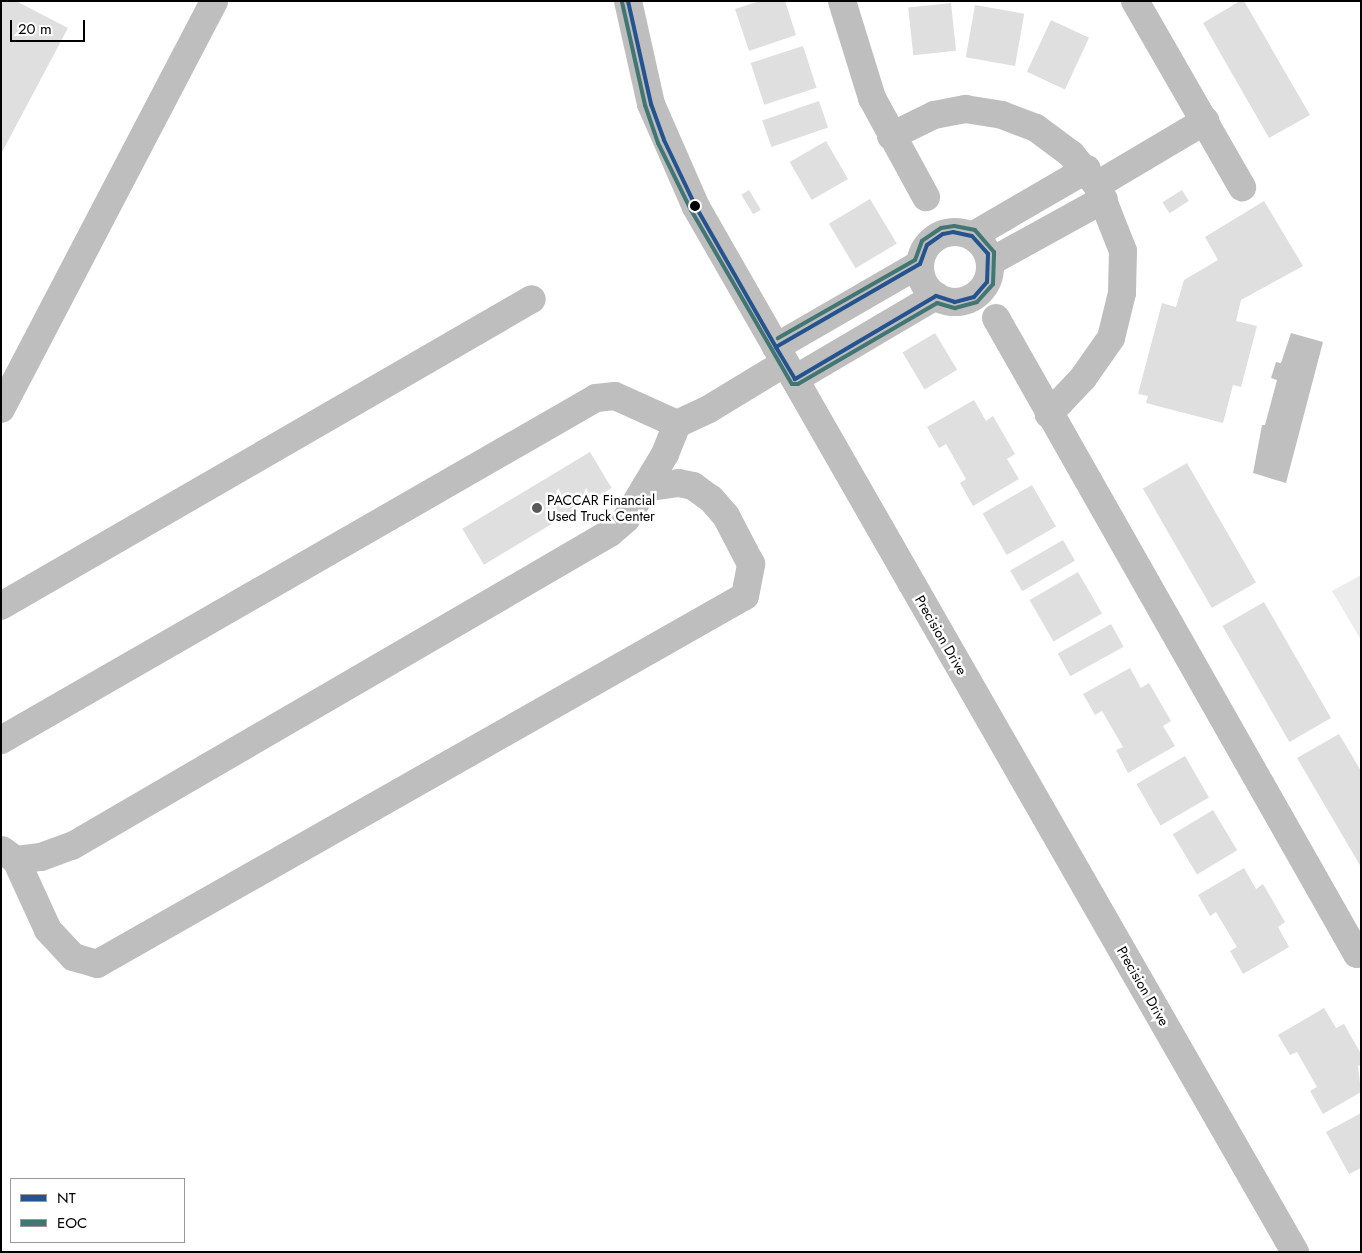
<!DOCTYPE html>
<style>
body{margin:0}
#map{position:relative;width:1362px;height:1253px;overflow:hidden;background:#fff;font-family:Jost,sans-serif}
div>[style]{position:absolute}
.green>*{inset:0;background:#ececec}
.water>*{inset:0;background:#bfbfbf}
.building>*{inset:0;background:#dfdfdf;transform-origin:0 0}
.minor>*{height:28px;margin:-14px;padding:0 14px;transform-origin:14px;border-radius:14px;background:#bebebe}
.minor>.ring{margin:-14px;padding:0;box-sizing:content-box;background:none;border:28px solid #bebebe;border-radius:50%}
.bus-1>*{height:4px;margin:-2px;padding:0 2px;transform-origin:2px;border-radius:2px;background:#24538f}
.bus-2>*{height:4px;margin:-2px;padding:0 2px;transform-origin:2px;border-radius:2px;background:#427672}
.dots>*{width:14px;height:14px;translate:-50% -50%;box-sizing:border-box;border:2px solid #fff;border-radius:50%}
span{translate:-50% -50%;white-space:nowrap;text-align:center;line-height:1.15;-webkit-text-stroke:5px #fff;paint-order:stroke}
.poi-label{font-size:14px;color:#000}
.left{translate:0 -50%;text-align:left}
.street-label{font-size:14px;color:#000}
.frame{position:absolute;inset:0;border:2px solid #000;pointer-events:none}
.legend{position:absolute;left:10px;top:1178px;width:175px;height:65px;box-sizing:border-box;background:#fff;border:1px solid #999;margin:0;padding:6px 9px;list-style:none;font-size:15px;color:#000}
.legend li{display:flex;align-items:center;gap:10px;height:25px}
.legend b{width:25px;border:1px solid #999}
.scale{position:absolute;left:10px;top:20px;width:75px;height:22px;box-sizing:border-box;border:2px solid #000;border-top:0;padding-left:6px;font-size:15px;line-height:18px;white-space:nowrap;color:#000;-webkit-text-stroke:4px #fff;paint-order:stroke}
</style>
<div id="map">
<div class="green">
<i style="clip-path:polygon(1361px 575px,1361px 640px,1332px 591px)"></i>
</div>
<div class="water">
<i style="clip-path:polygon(1291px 333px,1323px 342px,1286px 483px,1253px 473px,1262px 425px,1265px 425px,1277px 380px,1271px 378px,1276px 362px,1281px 363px)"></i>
</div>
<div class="building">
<i style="clip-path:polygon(1px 1px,16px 1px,68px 28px,1px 154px)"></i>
<i style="clip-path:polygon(760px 1px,785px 1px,796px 35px,749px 51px,735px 9px)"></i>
<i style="clip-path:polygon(1240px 1px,1244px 1px,1310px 115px,1269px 138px,1203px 23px)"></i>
<i style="left:951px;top:3px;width:48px;height:43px;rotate:84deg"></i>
<i style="left:975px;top:5px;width:50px;height:53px;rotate:10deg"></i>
<i style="left:1051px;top:20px;width:42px;height:57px;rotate:25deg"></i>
<i style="left:803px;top:46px;width:44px;height:55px;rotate:72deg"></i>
<i style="left:819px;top:101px;width:28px;height:60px;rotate:71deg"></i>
<i style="left:826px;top:141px;width:44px;height:42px;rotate:60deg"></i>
<i style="left:749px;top:190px;width:23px;height:9px;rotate:59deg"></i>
<i style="left:1182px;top:190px;width:13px;height:23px;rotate:58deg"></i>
<i style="left:870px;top:199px;width:52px;height:48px;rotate:59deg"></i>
<i style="clip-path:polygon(1264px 201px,1303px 266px,1241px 300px,1236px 321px,1257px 326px,1241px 387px,1233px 385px,1223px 423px,1146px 403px,1148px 396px,1138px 394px,1162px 303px,1176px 307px,1184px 280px,1218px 260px,1205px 237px)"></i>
<i style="left:935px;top:333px;width:43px;height:38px;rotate:59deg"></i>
<i style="clip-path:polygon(974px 400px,986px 421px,993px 416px,1015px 454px,1007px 459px,1019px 479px,973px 506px,960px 483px,966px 479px,946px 444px,939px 448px,927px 427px)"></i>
<i style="left:590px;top:452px;width:42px;height:149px;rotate:59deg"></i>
<i style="left:1187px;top:463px;width:138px;height:51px;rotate:60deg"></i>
<i style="left:1032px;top:485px;width:48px;height:57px;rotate:60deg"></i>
<i style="left:1063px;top:540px;width:24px;height:61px;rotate:60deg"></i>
<i style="left:1078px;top:572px;width:48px;height:56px;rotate:60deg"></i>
<i style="left:1264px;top:602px;width:134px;height:48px;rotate:60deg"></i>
<i style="left:1111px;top:624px;width:26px;height:61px;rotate:61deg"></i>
<i style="clip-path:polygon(1130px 668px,1141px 688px,1149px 683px,1171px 721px,1163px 726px,1175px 746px,1128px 773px,1116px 750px,1123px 747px,1102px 711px,1095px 715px,1083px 694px)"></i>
<i style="clip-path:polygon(1339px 734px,1361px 771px,1361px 867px,1297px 758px)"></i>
<i style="left:1185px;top:756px;width:48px;height:56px;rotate:60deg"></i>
<i style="left:1213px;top:810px;width:47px;height:47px;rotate:59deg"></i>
<i style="clip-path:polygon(1244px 868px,1256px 889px,1263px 884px,1285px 922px,1278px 927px,1289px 947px,1243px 974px,1230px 951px,1237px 947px,1216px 912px,1210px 916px,1198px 895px)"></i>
<i style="clip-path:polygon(1324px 1008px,1336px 1028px,1344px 1024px,1361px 1054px,1361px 1065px,1358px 1066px,1361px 1092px,1323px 1114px,1310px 1091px,1317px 1087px,1297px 1052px,1290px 1055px,1278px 1035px)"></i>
<i style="clip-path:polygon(1361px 1113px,1361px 1168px,1349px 1174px,1326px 1132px)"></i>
</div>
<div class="minor">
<i style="left:628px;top:1px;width:106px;rotate:77.4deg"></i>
<i style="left:651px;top:104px;width:112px;rotate:66.4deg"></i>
<i style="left:696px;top:207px;width:1205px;rotate:60.18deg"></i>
<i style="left:842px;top:1px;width:102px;rotate:72.8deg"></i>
<i style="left:872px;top:98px;width:113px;rotate:61.4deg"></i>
<i style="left:1135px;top:1px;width:215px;rotate:60.1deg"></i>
<i style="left:891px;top:136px;width:48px;rotate:-26deg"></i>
<i style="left:934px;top:115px;width:32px;rotate:-11deg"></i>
<i style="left:965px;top:109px;width:37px;rotate:9deg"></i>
<i style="left:1002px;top:115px;width:36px;rotate:21deg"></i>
<i style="left:1036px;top:128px;width:44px;rotate:36.6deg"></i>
<i style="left:1071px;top:154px;width:40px;rotate:50deg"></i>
<i style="left:1097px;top:185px;width:71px;rotate:68.5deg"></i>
<i style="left:1123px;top:251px;width:42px;rotate:91.4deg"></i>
<i style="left:1122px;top:293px;width:46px;rotate:103.7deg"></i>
<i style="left:1111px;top:338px;width:49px;rotate:125deg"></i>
<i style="left:1083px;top:378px;width:50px;rotate:133.4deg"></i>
<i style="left:1097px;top:185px;width:126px;rotate:-30.7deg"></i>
<i class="ring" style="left:920px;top:232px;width:42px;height:42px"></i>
<i style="left:972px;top:236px;width:133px;rotate:-30.2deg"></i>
<i style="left:990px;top:262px;width:130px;rotate:-28.9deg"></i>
<i style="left:996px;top:318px;width:731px;rotate:60.42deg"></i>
<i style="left:1357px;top:954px;width:4px;rotate:-27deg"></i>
<i style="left:776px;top:347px;width:166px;rotate:-30deg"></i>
<i style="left:795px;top:379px;width:164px;rotate:-30.5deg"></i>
<i style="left:1px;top:409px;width:460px;rotate:-62.4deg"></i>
<i style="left:1px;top:606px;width:613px;rotate:-30.03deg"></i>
<i style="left:1px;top:740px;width:686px;rotate:-29.89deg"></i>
<i style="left:596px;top:398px;width:19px;rotate:-6deg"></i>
<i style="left:615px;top:396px;width:68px;rotate:24.3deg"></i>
<i style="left:2px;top:850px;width:17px;rotate:36deg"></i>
<i style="left:16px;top:860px;width:25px;rotate:-7deg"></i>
<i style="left:41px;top:857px;width:33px;rotate:-20deg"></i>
<i style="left:72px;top:846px;width:622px;rotate:-30.19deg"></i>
<i style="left:610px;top:533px;width:21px;rotate:-41deg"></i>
<i style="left:626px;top:519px;width:76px;rotate:-59deg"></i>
<i style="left:665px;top:454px;width:32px;rotate:-68deg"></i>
<i style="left:677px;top:424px;width:35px;rotate:-25deg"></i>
<i style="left:709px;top:409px;width:89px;rotate:-31.2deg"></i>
<i style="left:16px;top:860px;width:77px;rotate:65.4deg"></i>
<i style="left:48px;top:930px;width:37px;rotate:47deg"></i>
<i style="left:73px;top:957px;width:25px;rotate:16deg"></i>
<i style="left:97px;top:964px;width:745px;rotate:-29.59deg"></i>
<i style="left:745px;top:596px;width:33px;rotate:-79deg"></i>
<i style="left:751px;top:564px;width:54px;rotate:-117.5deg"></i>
<i style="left:726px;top:516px;width:23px;rotate:-131deg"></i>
<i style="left:711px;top:499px;width:22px;rotate:-144deg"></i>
<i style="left:693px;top:486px;width:14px;rotate:-168deg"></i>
<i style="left:679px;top:483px;width:34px;rotate:172deg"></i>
</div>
<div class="bus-1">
<i style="left:628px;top:1px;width:106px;rotate:77.4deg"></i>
<i style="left:651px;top:104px;width:38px;rotate:70deg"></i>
<i style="left:664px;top:140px;width:74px;rotate:64.5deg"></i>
<i style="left:696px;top:207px;width:161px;rotate:60.3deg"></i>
<i style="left:953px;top:232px;width:19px;rotate:12deg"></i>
<i style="left:972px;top:236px;width:24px;rotate:48deg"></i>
<i style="left:988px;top:254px;width:28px;rotate:92deg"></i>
<i style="left:987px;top:282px;width:20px;rotate:131deg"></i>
<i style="left:974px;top:297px;width:20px;rotate:165deg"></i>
<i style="left:955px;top:302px;width:20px;rotate:-162deg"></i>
<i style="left:936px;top:296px;width:164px;rotate:149.5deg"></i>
<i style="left:795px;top:379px;width:37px;rotate:-121deg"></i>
<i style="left:776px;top:347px;width:166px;rotate:-30deg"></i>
<i style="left:920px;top:264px;width:20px;rotate:-70deg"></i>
<i style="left:927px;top:245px;width:19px;rotate:-35deg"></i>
<i style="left:943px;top:234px;width:10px;rotate:-11deg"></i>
</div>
<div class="bus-2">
<i style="left:622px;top:2px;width:106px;rotate:77.4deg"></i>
<i style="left:645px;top:105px;width:40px;rotate:71.1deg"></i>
<i style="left:658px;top:143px;width:75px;rotate:63.8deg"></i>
<i style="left:691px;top:210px;width:201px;rotate:59.9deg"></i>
<i style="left:792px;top:384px;width:6px"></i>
<i style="left:798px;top:384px;width:161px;rotate:-30.2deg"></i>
<i style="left:937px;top:303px;width:19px;rotate:16deg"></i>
<i style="left:955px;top:308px;width:23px;rotate:-15deg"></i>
<i style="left:977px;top:302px;width:24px;rotate:-48deg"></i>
<i style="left:993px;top:284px;width:32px;rotate:-88deg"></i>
<i style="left:994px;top:252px;width:29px;rotate:-131deg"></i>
<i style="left:975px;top:230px;width:21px;rotate:-169deg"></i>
<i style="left:954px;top:226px;width:13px;rotate:171deg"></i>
<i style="left:941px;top:228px;width:23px;rotate:146deg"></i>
<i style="left:922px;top:241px;width:20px;rotate:110deg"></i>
<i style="left:915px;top:260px;width:158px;rotate:150.3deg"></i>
</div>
<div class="dots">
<i style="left:695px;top:206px;background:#000"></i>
<i style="left:537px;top:508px;background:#595959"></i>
</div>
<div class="poi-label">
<span class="left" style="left:547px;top:508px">PACCAR Financial<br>Used Truck Center</span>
</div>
<div class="street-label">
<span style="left:941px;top:635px;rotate:60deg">Precision Drive</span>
<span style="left:1143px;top:986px;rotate:60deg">Precision Drive</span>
</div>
<div class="frame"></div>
<ul class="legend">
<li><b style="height:6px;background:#24538f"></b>NT</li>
<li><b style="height:6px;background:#427672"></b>EOC</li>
</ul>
<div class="scale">20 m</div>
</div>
